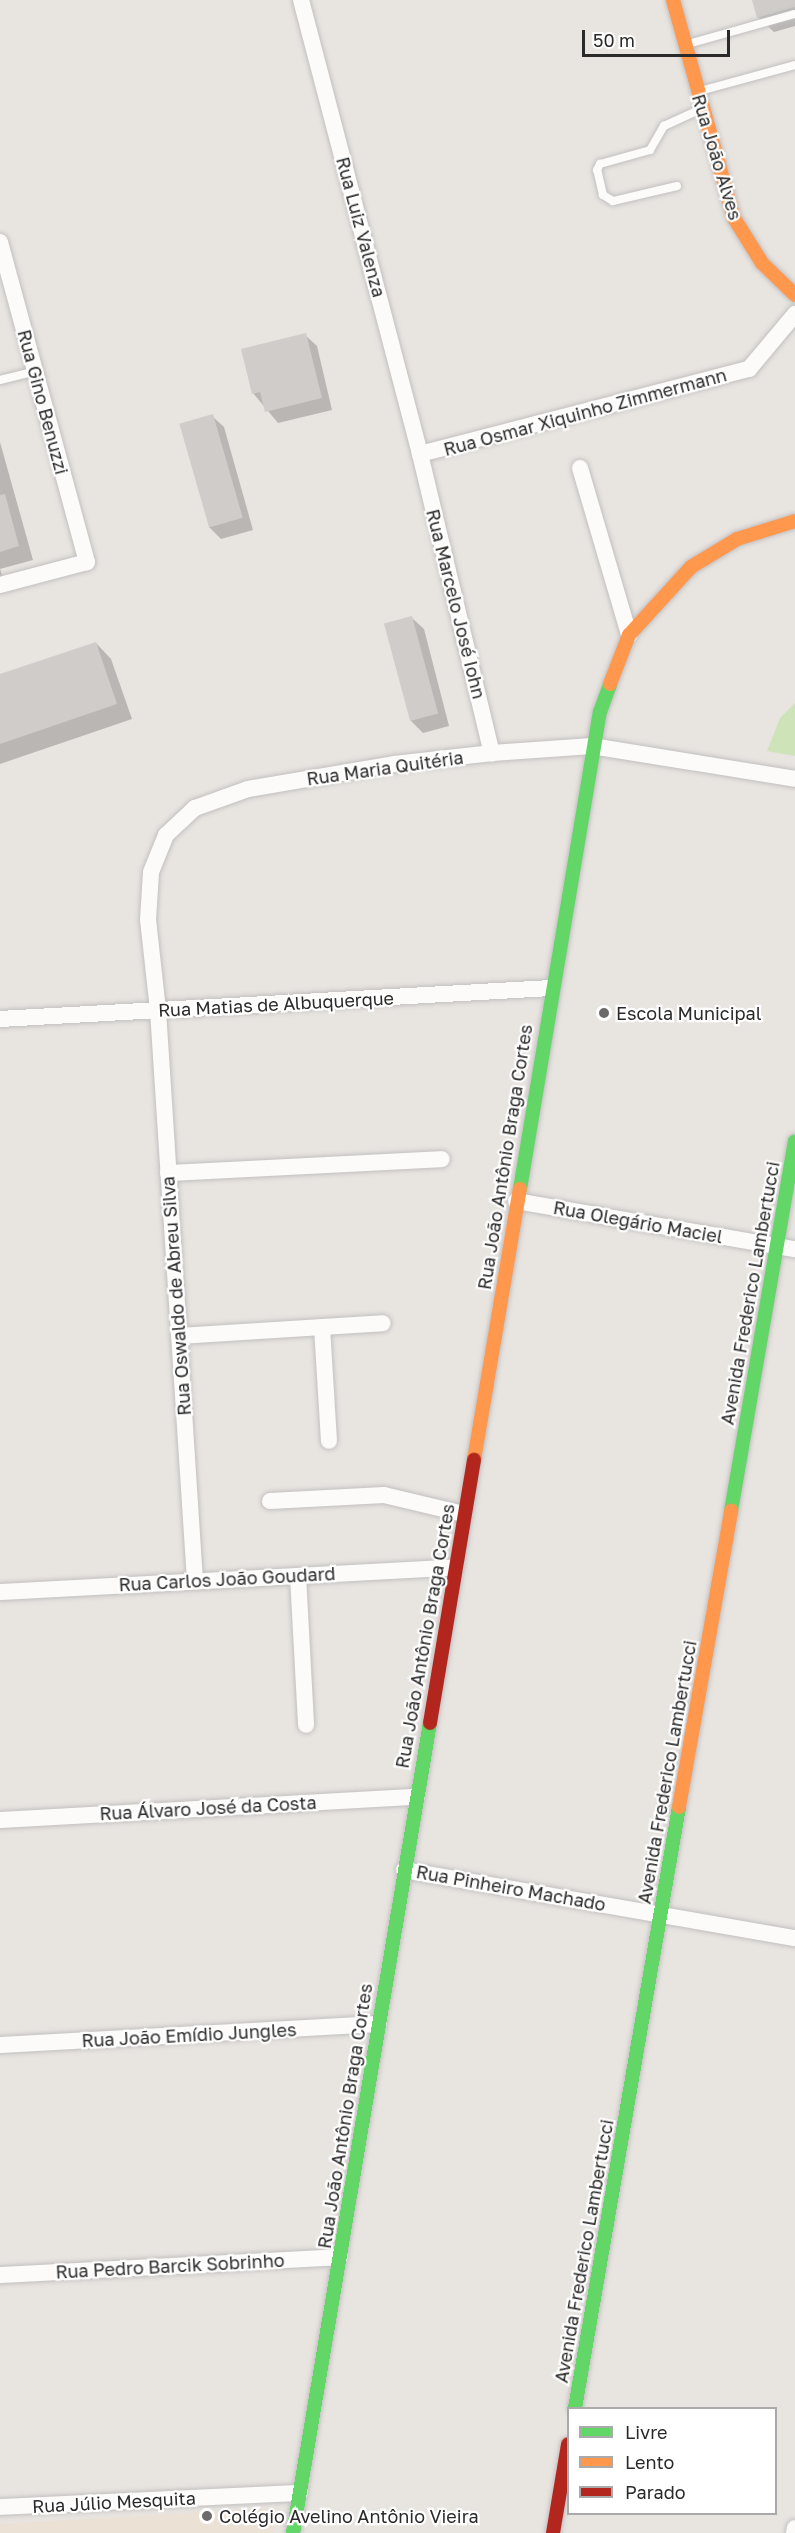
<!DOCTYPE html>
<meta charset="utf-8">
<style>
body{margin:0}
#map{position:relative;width:795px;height:2533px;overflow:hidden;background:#e8e4e0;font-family:"Golos Text",sans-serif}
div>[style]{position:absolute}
.education>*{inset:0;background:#ebe1d4}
.green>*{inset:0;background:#cee3b8}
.shadow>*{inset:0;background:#0003}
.building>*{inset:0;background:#cfccc9;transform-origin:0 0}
.roads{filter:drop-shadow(0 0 2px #c2c0c1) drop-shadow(0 0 2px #c2c0c1)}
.lane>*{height:8px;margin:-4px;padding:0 4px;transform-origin:4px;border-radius:4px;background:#fcfbfa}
.street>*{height:16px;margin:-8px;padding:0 8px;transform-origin:8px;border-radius:8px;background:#fcfbfa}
.fast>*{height:14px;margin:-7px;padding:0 7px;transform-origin:7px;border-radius:7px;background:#63d668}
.slow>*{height:14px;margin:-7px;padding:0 7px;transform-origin:7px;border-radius:7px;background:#ff974d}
.jam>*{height:14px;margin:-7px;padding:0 7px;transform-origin:7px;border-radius:7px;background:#b3261e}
.dots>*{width:16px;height:16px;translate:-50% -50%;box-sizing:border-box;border:3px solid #fff;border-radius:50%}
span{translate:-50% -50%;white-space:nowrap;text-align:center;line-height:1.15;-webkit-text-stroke:4.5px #fff;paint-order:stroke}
.street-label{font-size:18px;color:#2a2a2a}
.poi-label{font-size:18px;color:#2a2a2a}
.left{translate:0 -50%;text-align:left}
.legend{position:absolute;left:567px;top:2407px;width:210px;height:108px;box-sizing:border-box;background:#fff;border:2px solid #aaa;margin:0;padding:8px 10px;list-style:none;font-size:18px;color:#2a2a2a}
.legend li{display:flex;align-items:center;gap:12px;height:30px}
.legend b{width:30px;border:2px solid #aaa}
.scale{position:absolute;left:582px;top:30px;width:148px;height:27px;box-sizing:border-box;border:3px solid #2a2a2a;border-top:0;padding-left:8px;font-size:18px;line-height:21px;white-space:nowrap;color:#2a2a2a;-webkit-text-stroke:4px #fff;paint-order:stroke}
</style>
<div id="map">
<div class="education">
<i style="clip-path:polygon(277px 2508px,273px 2533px,0 2533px,0 2524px)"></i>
</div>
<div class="green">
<i style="clip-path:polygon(795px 703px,795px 756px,767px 751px,780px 718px)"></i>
</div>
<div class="shadow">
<i style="clip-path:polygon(754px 0,795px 0,795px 26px,774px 32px,758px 17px)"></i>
<i style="clip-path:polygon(305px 335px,317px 346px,332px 410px,278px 423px,253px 393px)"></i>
<i style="clip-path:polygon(212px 416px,224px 427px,253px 530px,221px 539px,209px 527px)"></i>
<i style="clip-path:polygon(0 442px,33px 560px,0 569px,4px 581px,0 582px)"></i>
<i style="clip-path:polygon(412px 618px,424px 629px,449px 726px,423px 733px,411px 721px)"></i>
<i style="clip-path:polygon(96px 643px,111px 659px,132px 719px,0 764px,0 676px)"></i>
</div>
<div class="building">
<i style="clip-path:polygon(752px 0,795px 0,795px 7px,757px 18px)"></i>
<i style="clip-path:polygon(306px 333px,322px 398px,265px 412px,260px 392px,252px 394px,241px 349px)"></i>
<i style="left:213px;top:414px;width:108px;height:35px;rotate:74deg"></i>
<i style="clip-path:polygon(5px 494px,19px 546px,0 552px,0 495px)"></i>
<i style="left:412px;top:616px;width:101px;height:29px;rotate:75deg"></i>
<i style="clip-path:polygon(96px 642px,117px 704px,0 744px,0 674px)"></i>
</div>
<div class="roads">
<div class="lane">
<i style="left:688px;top:44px;width:111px;rotate:-15.7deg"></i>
<i style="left:700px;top:91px;width:98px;rotate:-15.3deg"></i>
<i style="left:677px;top:186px;width:66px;rotate:166.8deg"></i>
<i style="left:613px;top:201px;width:12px;rotate:-149deg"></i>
<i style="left:603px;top:195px;width:26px;rotate:-103deg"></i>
<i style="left:597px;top:170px;width:7px;rotate:-63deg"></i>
<i style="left:600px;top:164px;width:52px;rotate:-15.6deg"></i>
<i style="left:650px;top:150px;width:28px;rotate:-60deg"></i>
<i style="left:664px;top:126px;width:41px;rotate:-24.7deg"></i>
<i style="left:0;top:380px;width:36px;rotate:-14deg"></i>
</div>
<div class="street">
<i style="left:301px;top:0;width:469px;rotate:75.3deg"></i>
<i style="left:420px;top:454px;width:308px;rotate:76.5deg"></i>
<i style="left:0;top:242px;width:332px;rotate:74.8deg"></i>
<i style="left:87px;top:562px;width:90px;rotate:165.2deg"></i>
<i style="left:420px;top:454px;width:340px;rotate:-14.5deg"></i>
<i style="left:749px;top:369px;width:72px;rotate:-50.1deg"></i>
<i style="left:580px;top:468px;width:174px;rotate:73.6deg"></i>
<i style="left:0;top:1019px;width:552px;rotate:-3.22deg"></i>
<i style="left:168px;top:1173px;width:274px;rotate:-2.9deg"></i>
<i style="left:516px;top:1201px;width:283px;rotate:9.8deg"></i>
<i style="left:322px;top:1327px;width:114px;rotate:86.5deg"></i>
<i style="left:179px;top:1336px;width:204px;rotate:-3.6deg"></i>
<i style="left:270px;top:1501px;width:114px;rotate:-3deg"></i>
<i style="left:384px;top:1495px;width:82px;rotate:13.4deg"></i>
<i style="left:298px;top:1576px;width:149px;rotate:86.9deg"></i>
<i style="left:195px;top:1581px;width:572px;rotate:-93.71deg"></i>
<i style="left:158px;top:1010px;width:91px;rotate:-96.3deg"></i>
<i style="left:148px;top:920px;width:48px;rotate:-86.4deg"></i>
<i style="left:151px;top:872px;width:40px;rotate:-68deg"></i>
<i style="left:166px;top:835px;width:40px;rotate:-43deg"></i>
<i style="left:195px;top:808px;width:56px;rotate:-19.7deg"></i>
<i style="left:248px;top:789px;width:148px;rotate:-9.7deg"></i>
<i style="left:394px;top:764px;width:99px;rotate:-6.4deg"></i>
<i style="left:492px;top:753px;width:100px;rotate:-4deg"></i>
<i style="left:592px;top:746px;width:206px;rotate:9.2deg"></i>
<i style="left:0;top:1592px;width:456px;rotate:-3.1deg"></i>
<i style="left:0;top:1820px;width:417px;rotate:-3.2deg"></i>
<i style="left:404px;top:1870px;width:397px;rotate:9.9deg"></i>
<i style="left:0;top:2045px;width:379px;rotate:-3.2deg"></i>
<i style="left:0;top:2275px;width:340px;rotate:-3deg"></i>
<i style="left:0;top:2507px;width:300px;rotate:-2.7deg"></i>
<i style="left:794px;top:2533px;width:5px;rotate:-79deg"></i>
</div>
<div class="fast">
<i style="left:520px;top:1189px;width:484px;rotate:-80.5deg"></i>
<i style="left:600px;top:712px;width:30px;rotate:-70deg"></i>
<i style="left:731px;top:1511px;width:375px;rotate:-80.2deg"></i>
<i style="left:575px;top:2408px;width:610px;rotate:-80.18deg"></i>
<i style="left:293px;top:2533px;width:822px;rotate:-80.4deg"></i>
</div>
<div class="slow">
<i style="left:673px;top:0;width:226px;rotate:74.4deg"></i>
<i style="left:734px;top:218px;width:53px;rotate:58.1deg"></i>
<i style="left:762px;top:263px;width:46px;rotate:44.1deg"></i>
<i style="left:610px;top:684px;width:53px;rotate:-68.8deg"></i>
<i style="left:629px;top:635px;width:92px;rotate:-47.6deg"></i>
<i style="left:691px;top:567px;width:54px;rotate:-31.3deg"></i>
<i style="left:737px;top:539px;width:61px;rotate:-17.2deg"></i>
<i style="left:474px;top:1460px;width:275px;rotate:-80.4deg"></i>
<i style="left:679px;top:1807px;width:301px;rotate:-80deg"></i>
</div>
<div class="jam">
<i style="left:430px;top:1723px;width:267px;rotate:-80.5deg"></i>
<i style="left:553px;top:2533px;width:90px;rotate:-80.4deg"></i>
</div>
</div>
<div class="dots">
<i style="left:604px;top:1013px;background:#6c6b6a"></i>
<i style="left:207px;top:2516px;background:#6c6b6a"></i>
</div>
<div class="street-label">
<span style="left:717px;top:157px;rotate:73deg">Rua João Alves</span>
<span style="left:361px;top:227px;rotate:75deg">Rua Luiz Valenza</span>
<span style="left:43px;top:402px;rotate:75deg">Rua Gino Benuzzi</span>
<span style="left:585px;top:412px;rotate:-15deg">Rua Osmar Xiquinho Zimmermann</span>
<span style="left:456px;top:604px;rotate:76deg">Rua Marcelo José Iohn</span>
<span style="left:385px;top:768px;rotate:-8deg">Rua Maria Quitéria</span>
<span style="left:276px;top:1004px;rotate:-3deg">Rua Matias de Albuquerque</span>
<span style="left:505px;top:1157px;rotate:-81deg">Rua João Antônio Braga Cortes</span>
<span style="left:638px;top:1222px;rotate:10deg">Rua Olegário Maciel</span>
<span style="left:750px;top:1293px;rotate:-80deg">Avenida Frederico Lambertucci</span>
<span style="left:176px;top:1296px;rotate:-94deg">Rua Oswaldo de Abreu Silva</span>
<span style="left:227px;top:1579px;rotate:-3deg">Rua Carlos João Goudard</span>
<span style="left:425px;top:1636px;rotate:-80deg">Rua João Antônio Braga Cortes</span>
<span style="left:667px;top:1772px;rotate:-80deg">Avenida Frederico Lambertucci</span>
<span style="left:208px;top:1808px;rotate:-3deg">Rua Álvaro José da Costa</span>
<span style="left:511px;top:1888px;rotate:10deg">Rua Pinheiro Machado</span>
<span style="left:189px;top:2035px;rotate:-3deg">Rua João Emídio Jungles</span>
<span style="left:345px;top:2116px;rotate:-81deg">Rua João Antônio Braga Cortes</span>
<span style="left:584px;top:2251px;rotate:-80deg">Avenida Frederico Lambertucci</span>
<span style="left:170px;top:2266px;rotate:-3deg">Rua Pedro Barcik Sobrinho</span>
<span style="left:114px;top:2502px;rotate:-3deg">Rua Júlio Mesquita</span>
</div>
<div class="poi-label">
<span class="left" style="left:616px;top:1013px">Escola Municipal</span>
<span class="left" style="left:219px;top:2516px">Colégio Avelino Antônio Vieira</span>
</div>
<ul class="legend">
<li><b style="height:8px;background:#63d668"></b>Livre</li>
<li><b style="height:8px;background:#ff974d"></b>Lento</li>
<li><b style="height:8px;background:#b3261e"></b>Parado</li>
</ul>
<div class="scale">50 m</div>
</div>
